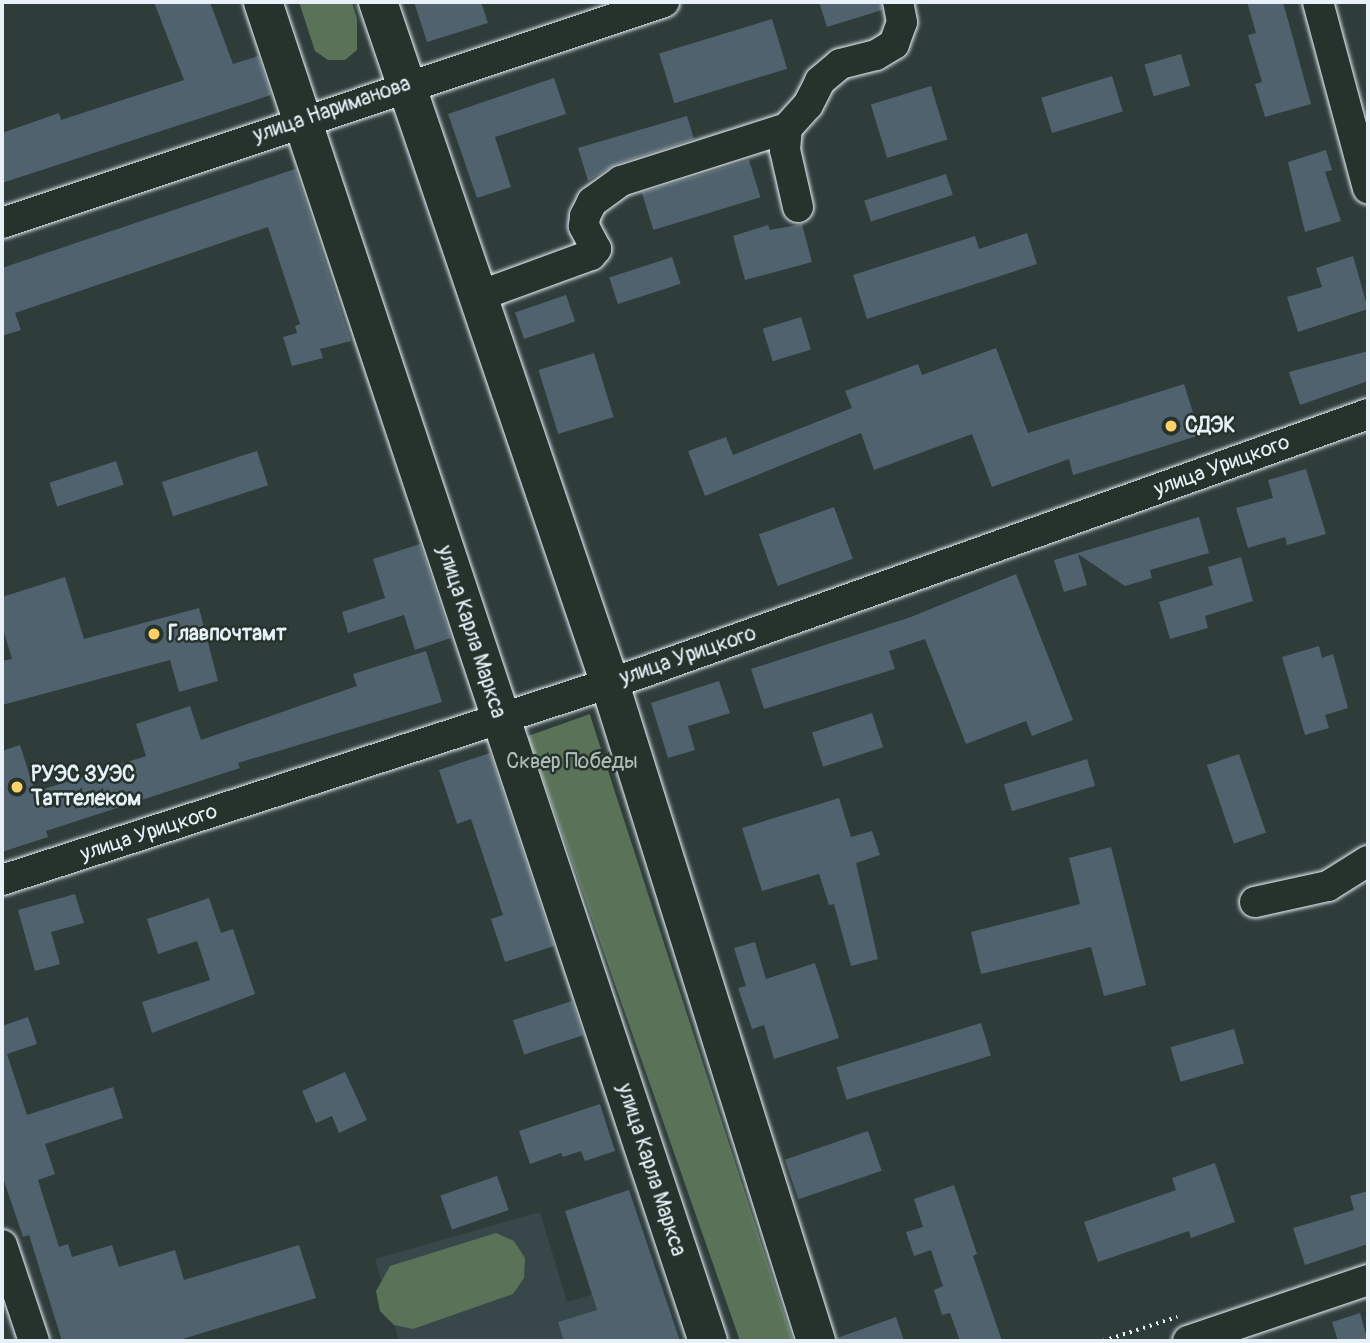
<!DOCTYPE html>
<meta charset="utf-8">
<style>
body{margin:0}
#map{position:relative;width:1370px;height:1343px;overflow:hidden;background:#2e3c3a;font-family:Pangolin,sans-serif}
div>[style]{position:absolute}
.built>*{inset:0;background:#384749}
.green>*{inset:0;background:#5a7358}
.building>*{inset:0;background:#50626d;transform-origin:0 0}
.path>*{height:3.5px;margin-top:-1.75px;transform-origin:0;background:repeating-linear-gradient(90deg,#e8f1f8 0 2px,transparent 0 7px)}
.roads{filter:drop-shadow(0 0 2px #e8f1f8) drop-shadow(0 0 2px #e8f1f8)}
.minor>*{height:30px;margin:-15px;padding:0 15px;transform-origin:15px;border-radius:15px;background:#26332d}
.major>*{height:38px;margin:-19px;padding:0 19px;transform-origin:19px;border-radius:19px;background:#26332d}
.dots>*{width:19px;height:19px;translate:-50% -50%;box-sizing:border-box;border:4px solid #26332d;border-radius:50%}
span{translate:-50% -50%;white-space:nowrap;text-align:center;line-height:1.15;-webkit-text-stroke:5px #26332d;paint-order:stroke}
.street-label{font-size:21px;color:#e8f1f8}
.poi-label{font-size:21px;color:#e8f1f8;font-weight:700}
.left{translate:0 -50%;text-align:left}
.park-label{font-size:21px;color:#afbfb8}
.frame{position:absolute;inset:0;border:4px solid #e8f1f8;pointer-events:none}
</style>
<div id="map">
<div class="built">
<i style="clip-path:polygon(540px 1212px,567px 1302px,602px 1292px,620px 1341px,399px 1341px,375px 1259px)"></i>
</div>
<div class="green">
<i style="clip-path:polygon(299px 2px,352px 2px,357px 19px,357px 50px,345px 60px,328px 60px,315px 51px)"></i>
<i style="clip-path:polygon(590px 714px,590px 715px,793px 1341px,740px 1341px,528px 736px)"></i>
<i style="clip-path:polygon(496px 1233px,514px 1241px,525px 1258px,524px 1278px,513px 1294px,413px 1329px,394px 1325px,380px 1311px,376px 1291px,390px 1266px)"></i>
</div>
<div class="building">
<i style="clip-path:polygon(154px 2px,210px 2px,233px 64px,258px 56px,271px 95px,2px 183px,2px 133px,59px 113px,61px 120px,184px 80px)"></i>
<i style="clip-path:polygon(414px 2px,481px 2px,488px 23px,427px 42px)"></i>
<i style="clip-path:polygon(819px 2px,881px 2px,882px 10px,827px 27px)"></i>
<i style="clip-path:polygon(1247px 2px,1283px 2px,1311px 104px,1265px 117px,1255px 84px,1262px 82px,1248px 35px,1256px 33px)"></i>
<i style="left:772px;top:19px;width:52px;height:118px;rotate:73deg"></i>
<i style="left:1181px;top:54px;width:33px;height:38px;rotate:74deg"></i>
<i style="left:1112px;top:76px;width:37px;height:74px;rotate:73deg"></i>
<i style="clip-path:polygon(554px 78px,566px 114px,495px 137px,511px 187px,477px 198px,448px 114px)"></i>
<i style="left:931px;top:86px;width:56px;height:63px;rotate:73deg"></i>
<i style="clip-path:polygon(687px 116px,694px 139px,616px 164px,588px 181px,578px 148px)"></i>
<i style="clip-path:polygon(1326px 150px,1332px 170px,1325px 172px,1341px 221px,1305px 232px,1288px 162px)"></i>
<i style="left:749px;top:160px;width:39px;height:112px;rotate:73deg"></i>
<i style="clip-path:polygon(295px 169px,351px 341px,320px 349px,323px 358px,292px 366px,283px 337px,297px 333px,295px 326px,300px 324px,268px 227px,15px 313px,21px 330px,2px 336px,2px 268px)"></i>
<i style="left:946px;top:174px;width:22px;height:86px;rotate:72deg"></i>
<i style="clip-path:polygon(802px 224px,812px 262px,745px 280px,733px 236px,768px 225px,770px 230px)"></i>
<i style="clip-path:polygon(1027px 233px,1037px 264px,867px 319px,853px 275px,975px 236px,979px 249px)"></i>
<i style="clip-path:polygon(1353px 256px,1368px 309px,1298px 332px,1287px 297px,1322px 287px,1316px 268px)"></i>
<i style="left:672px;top:257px;width:28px;height:66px;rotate:72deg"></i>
<i style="left:566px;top:295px;width:28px;height:54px;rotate:71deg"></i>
<i style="left:801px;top:317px;width:34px;height:40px;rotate:73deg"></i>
<i style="clip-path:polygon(996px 348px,1028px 433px,1184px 384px,1200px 435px,1073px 475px,1069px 459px,992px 487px,972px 434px,874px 470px,861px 433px,705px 496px,688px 451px,726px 437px,733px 455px,852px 408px,845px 391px,918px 364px,922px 375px)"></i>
<i style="clip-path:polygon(1368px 351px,1368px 381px,1300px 405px,1289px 372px)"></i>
<i style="left:594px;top:353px;width:67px;height:58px;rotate:73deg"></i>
<i style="left:257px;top:451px;width:36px;height:100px;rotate:72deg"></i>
<i style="left:116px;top:461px;width:25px;height:70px;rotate:72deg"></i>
<i style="clip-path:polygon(1306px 469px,1326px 534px,1287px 545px,1285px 537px,1248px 548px,1236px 508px,1273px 498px,1268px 480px)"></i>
<i style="left:834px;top:507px;width:55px;height:80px;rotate:70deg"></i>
<i style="clip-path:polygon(1199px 517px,1209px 553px,1150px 570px,1152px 578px,1125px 586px,1078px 554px,1087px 585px,1064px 592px,1054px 560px)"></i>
<i style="clip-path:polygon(420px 544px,451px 638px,415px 650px,404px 615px,348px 633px,342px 612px,385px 598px,373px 559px)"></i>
<i style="clip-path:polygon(1241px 557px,1253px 601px,1205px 616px,1208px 628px,1170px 639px,1159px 602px,1213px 585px,1208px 567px)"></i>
<i style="clip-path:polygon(1016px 574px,1073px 720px,1032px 736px,1026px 721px,966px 744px,925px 639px,889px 651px,895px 669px,764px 709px,751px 669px,911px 617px)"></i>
<i style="clip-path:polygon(65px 577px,84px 639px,199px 608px,218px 681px,179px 692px,170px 660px,2px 705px,2px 661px,12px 659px,2px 626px,2px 597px)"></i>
<i style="clip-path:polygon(1319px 646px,1322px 658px,1333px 654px,1348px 708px,1325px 715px,1329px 728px,1305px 735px,1282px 657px)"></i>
<i style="clip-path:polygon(426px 651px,442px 702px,238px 763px,240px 768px,46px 831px,48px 837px,2px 852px,2px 751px,20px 745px,35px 792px,146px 756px,136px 724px,190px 706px,201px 740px,357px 686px,353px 674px)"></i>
<i style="clip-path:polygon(719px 681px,730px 713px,688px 726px,695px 750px,668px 758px,651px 703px)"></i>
<i style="left:872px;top:713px;width:36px;height:63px;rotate:72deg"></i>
<i style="clip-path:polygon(490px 753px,554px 946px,505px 962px,491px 919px,503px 915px,471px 819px,457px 824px,439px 770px)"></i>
<i style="left:1239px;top:754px;width:83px;height:34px;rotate:71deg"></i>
<i style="left:1087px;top:759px;width:28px;height:87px;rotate:73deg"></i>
<i style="clip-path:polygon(839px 798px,851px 837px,872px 831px,880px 855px,856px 863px,878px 959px,851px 966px,834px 904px,829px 905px,819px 874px,762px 891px,742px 828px)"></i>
<i style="clip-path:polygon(1111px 847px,1146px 985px,1104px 996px,1091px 947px,981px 974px,971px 932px,1080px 904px,1069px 858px)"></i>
<i style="clip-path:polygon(75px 894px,84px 923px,51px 932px,60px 964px,35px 971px,18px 910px)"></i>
<i style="clip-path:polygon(209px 898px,221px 933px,233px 929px,255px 994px,152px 1033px,142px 1002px,210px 980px,197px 941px,158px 954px,147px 919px)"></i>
<i style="clip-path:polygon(755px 942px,766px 979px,815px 963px,839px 1038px,774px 1059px,764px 1025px,752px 1029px,738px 988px,746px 986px,734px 948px)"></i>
<i style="left:572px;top:1001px;width:36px;height:62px;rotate:72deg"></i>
<i style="clip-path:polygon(28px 1017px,37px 1044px,7px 1054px,27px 1115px,113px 1087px,123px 1118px,45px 1144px,55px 1174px,38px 1180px,59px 1247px,68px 1244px,72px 1257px,112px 1245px,119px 1267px,175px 1250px,184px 1280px,299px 1245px,316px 1298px,176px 1341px,62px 1341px,29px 1235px,23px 1237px,2px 1175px,2px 1026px)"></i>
<i style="left:981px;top:1023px;width:34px;height:151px;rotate:73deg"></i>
<i style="left:1234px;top:1029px;width:36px;height:66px;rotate:74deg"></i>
<i style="clip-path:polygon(345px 1072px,367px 1120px,339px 1133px,332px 1116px,316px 1123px,302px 1091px)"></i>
<i style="clip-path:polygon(600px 1104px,615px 1151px,585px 1161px,581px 1151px,563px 1157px,561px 1153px,530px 1164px,519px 1131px)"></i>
<i style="left:868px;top:1131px;width:42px;height:88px;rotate:71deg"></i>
<i style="clip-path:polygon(1215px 1163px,1235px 1222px,1191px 1238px,1189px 1231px,1098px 1262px,1084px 1222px,1176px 1190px,1172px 1178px)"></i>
<i style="left:497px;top:1176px;width:36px;height:60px;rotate:71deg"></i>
<i style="clip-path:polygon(954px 1185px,977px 1254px,973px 1256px,1002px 1341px,960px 1341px,950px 1313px,942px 1315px,934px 1290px,943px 1286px,931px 1250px,914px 1256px,906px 1232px,923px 1227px,914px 1199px)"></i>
<i style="clip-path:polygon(629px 1190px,680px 1341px,564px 1341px,558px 1322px,597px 1310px,565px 1211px)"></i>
<i style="clip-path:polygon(1368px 1191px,1368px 1244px,1305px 1265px,1293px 1228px,1354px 1210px,1350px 1196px)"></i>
<i style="clip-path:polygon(1360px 1313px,1368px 1341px,1338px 1341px,1332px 1322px)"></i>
<i style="clip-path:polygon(896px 1317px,904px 1341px,837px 1341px,837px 1338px)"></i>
</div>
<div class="path">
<i style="left:1103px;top:1341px;width:78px;rotate:-18deg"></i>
</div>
<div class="roads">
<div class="minor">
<i style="left:1318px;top:2px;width:193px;rotate:75deg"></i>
<i style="left:798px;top:207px;width:58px;rotate:-102.8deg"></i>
<i style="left:785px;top:150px;width:22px;rotate:-85deg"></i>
<i style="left:787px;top:128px;width:31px;rotate:-48deg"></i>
<i style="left:808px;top:105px;width:27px;rotate:-63deg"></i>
<i style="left:820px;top:81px;width:26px;rotate:-40deg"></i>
<i style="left:840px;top:64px;width:37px;rotate:-14deg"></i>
<i style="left:876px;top:55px;width:21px;rotate:-31deg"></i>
<i style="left:894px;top:44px;width:23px;rotate:-70deg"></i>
<i style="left:902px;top:22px;width:20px;rotate:-101deg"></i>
<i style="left:2px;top:223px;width:698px;rotate:-18.46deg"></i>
<i style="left:476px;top:297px;width:122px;rotate:-20.1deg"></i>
<i style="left:591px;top:255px;width:8px;rotate:-50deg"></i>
<i style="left:596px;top:249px;width:26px;rotate:-118deg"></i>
<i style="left:584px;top:226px;width:10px;rotate:-84deg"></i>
<i style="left:585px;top:216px;width:16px;rotate:-63deg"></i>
<i style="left:592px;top:202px;width:36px;rotate:-36deg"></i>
<i style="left:621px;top:181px;width:174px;rotate:-17.7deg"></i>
<i style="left:2px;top:880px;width:675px;rotate:-17.95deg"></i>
<i style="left:644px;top:672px;width:769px;rotate:-19.61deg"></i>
<i style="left:1255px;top:902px;width:75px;rotate:-12.4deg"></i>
<i style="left:1328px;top:886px;width:47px;rotate:-32deg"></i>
<i style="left:2px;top:1245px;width:101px;rotate:71.6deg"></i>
<i style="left:1188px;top:1341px;width:190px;rotate:-18.7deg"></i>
</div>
<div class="major">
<i style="left:263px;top:2px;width:1411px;rotate:71.62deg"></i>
<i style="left:378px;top:2px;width:720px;rotate:71.21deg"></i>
<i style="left:610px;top:684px;width:689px;rotate:72.59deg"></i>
</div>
</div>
<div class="dots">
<i style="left:1171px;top:426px;background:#ffd166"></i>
<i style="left:154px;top:634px;background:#ffd166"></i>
<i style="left:17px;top:787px;background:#ffd166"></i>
</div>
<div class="street-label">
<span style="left:332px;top:110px;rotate:-19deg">улица Нариманова</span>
<span style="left:1222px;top:466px;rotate:-20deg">улица Урицкого</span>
<span style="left:471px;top:632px;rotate:72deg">улица Карла Маркса</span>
<span style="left:688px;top:656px;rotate:-19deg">улица Урицкого</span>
<span style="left:149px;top:833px;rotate:-18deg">улица Урицкого</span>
<span style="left:651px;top:1170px;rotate:72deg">улица Карла Маркса</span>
</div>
<div class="poi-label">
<span class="left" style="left:1185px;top:426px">СДЭК</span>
<span class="left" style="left:168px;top:634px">Главпочтамт</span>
<span class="left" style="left:31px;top:787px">РУЭС ЗУЭС<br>Таттелеком</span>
</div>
<div class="park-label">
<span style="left:572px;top:762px">Сквер Победы</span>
</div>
<div class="frame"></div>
</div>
